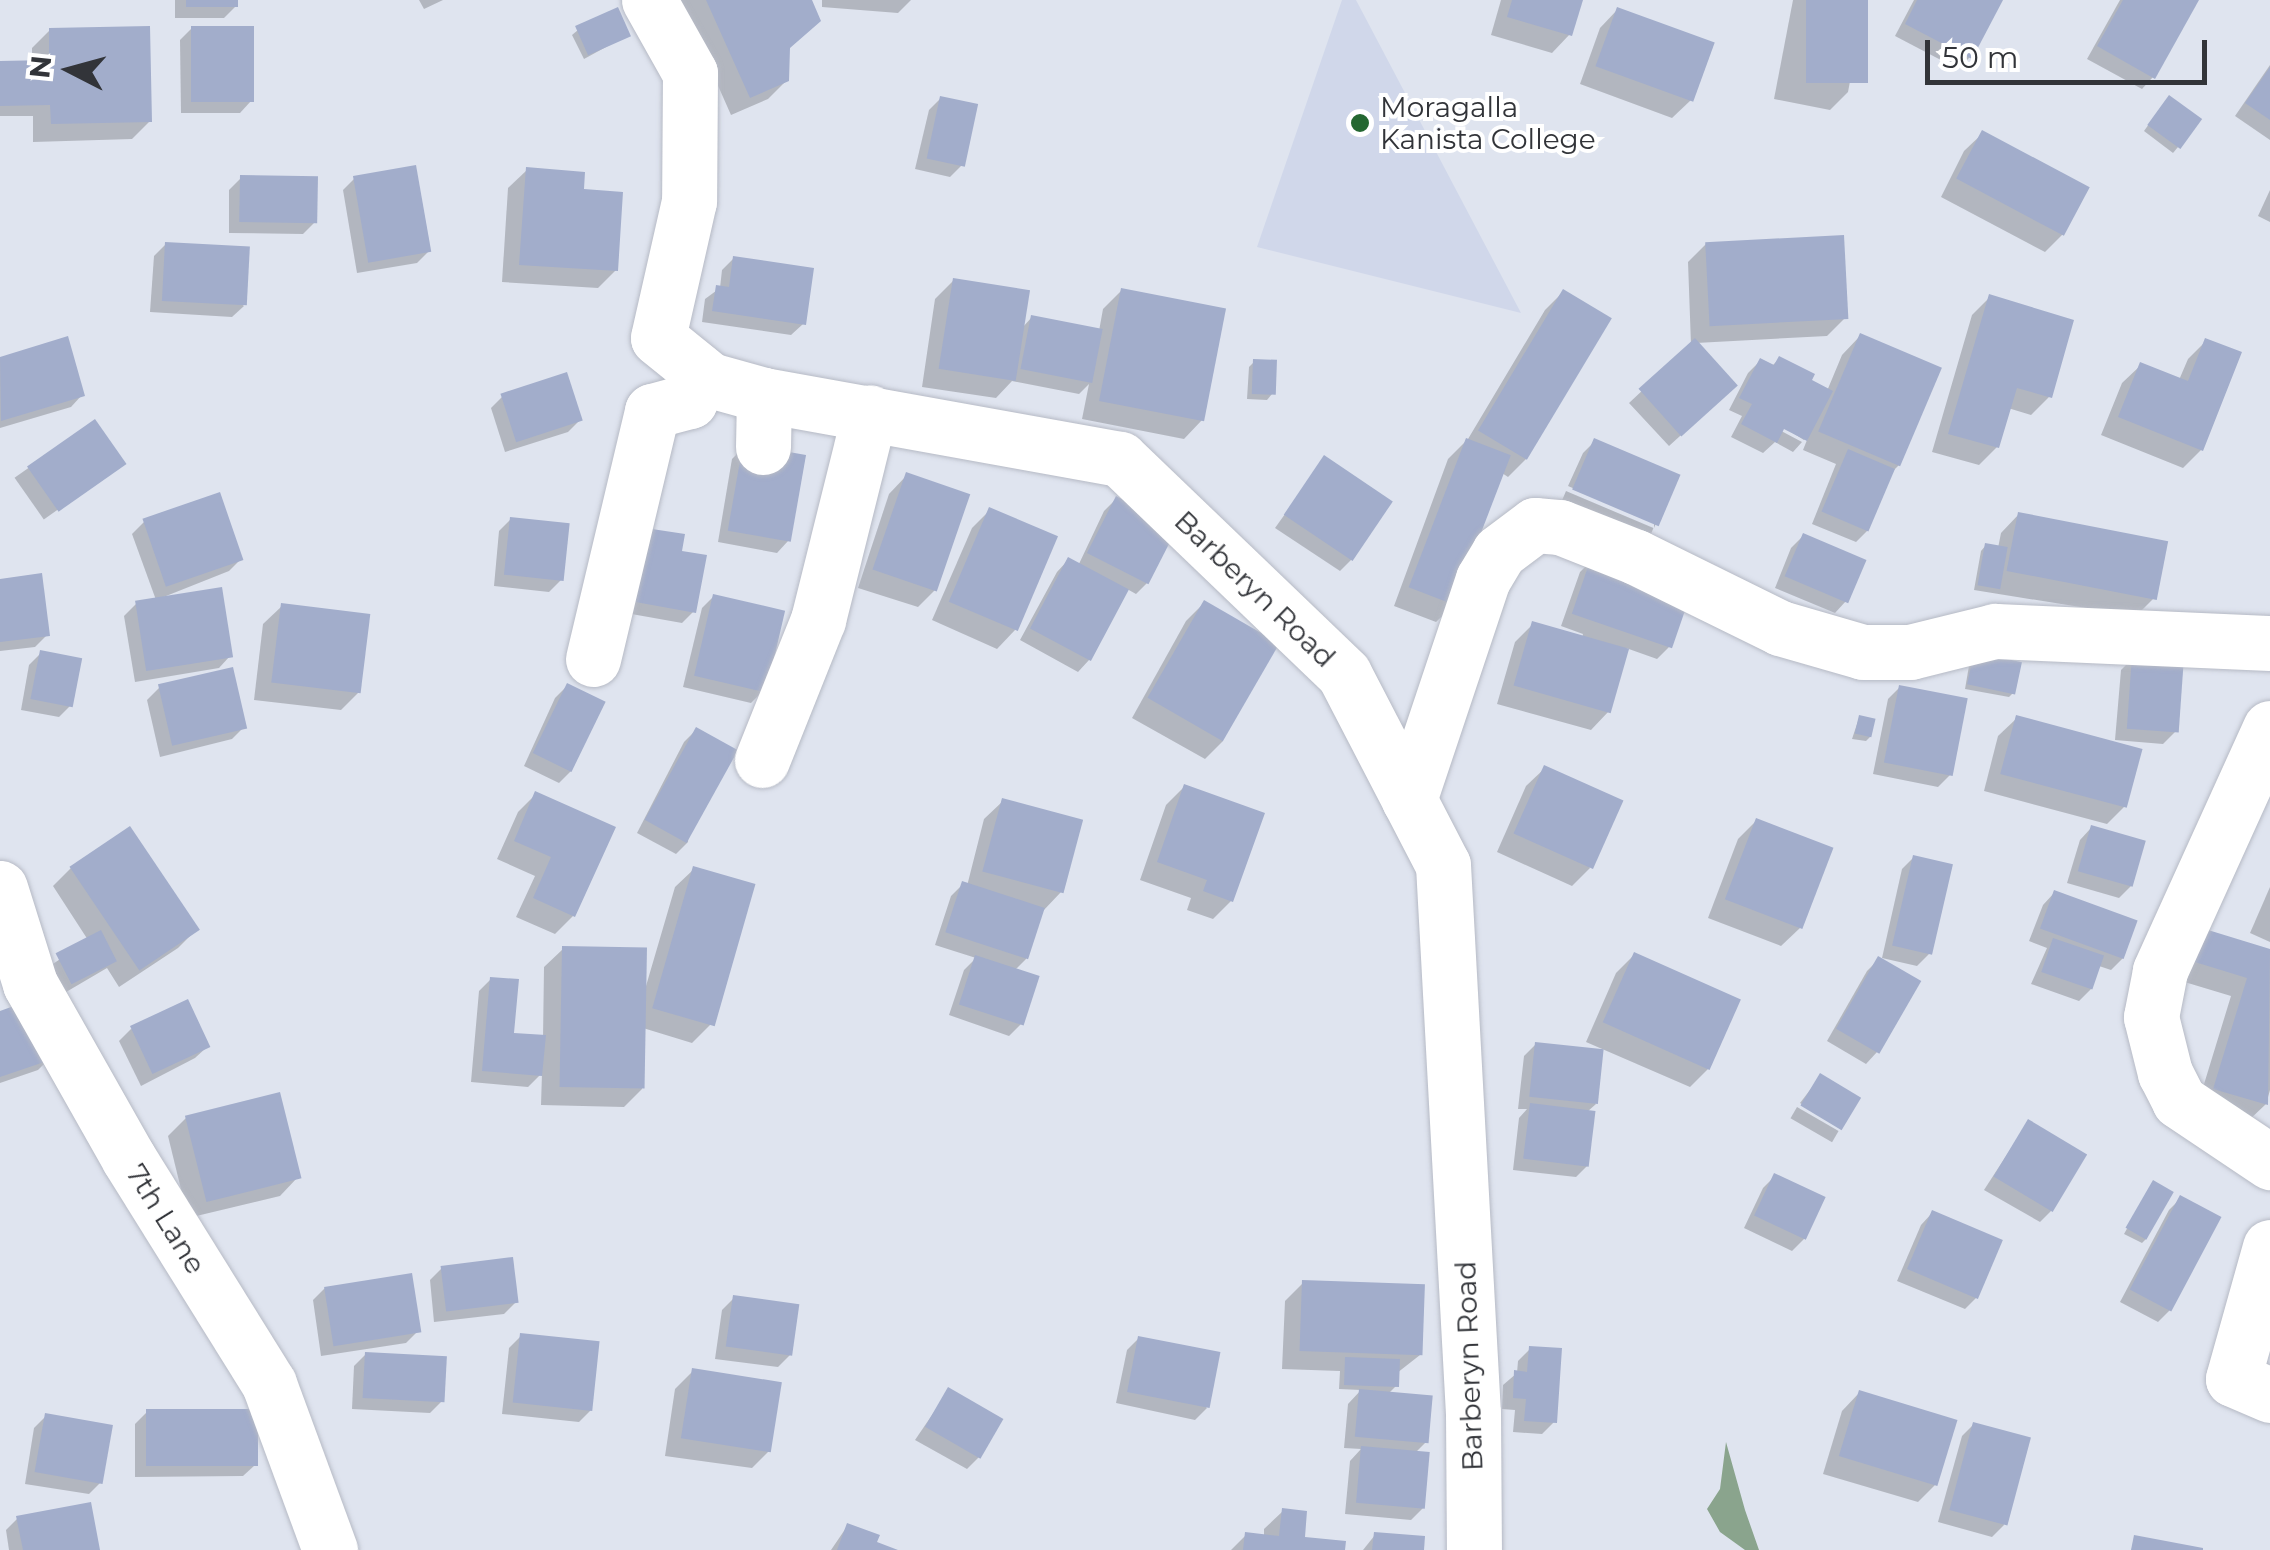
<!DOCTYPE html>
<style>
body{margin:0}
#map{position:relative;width:2270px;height:1550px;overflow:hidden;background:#dfe4ef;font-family:Montserrat,sans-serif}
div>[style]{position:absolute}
.built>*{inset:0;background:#d0d7ea}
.water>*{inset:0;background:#8aa48d}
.shadow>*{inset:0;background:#0003;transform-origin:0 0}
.building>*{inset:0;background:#a2adcb;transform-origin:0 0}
.roads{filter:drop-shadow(0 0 2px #b6bac5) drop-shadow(0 0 2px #b6bac5)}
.minor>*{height:55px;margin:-27.5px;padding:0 27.5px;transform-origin:27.5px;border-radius:27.5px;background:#fff}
.dots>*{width:28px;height:28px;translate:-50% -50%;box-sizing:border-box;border:5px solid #fff;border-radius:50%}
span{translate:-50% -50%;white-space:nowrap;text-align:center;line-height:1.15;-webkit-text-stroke:8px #fff;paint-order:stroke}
.poi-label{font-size:28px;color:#323439}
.left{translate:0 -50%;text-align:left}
.street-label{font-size:28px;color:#323439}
.north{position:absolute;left:20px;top:20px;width:100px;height:100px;-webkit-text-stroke:8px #fff;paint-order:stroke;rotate:276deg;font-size:28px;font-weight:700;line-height:40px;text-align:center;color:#323439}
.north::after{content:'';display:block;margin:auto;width:35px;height:45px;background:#323439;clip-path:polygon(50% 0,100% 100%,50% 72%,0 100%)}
.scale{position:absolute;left:1925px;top:40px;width:282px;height:45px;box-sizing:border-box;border:5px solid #323439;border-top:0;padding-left:12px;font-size:30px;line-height:35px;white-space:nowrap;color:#323439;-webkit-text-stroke:8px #fff;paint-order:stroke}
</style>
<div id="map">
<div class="built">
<i style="clip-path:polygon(1342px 0,1356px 0,1521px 313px,1257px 247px)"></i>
</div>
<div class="water">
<i style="clip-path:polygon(1726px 1442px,1745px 1510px,1759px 1550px,1745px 1550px,1720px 1532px,1707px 1509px,1720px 1489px)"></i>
</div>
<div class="shadow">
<i style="clip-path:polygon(175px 0,236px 0,236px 6px,224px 18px,175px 18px)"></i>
<i style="clip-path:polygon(419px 0,443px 0,424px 9px)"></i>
<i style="clip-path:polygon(680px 0,809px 0,787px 49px,787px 80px,768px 99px,731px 115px)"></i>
<i style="clip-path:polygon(822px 0,911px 0,898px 13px,822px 7px)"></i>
<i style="clip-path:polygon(1501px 0,1580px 0,1570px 34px,1552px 53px,1491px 35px)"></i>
<i style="clip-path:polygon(1793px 0,1865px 0,1848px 92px,1830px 110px,1774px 99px)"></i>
<i style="clip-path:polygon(1914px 0,2000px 0,1970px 57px,1958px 69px,1895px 36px)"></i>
<i style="clip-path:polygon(2120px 0,2196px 0,2153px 77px,2142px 89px,2087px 59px)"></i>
<i style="clip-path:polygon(1618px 9px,1691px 100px,1672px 118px,1580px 84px,1600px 28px)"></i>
<i style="clip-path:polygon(192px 28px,251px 101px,240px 113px,181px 113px,180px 40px)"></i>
<i style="clip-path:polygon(50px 30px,150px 121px,132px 139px,33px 142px,33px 116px,0 116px,0 64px,32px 63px,32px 48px)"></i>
<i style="clip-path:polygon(578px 30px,628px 35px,584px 59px,572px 35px)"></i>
<i style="clip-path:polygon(2270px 65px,2270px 140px,2235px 116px)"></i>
<i style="clip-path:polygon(941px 98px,962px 165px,950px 177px,915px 169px,929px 110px)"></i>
<i style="clip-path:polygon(2164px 103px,2178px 147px,2173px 153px,2144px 131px)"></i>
<i style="clip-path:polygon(1983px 133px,2063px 234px,2045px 252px,1941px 197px,1964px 151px)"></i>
<i style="clip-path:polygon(527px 170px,581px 191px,616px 270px,598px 288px,502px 282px,508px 188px)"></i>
<i style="clip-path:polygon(241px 178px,315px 222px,303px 234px,229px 233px,229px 190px)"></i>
<i style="clip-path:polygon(355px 178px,429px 251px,417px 263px,357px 273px,343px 190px)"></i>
<i style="clip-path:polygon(2270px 190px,2270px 222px,2258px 216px)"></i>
<i style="clip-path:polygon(166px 244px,244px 306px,232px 317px,150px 312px,154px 256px)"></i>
<i style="clip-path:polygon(1706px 244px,1845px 318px,1827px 336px,1696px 343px,1723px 397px,1669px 446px,1629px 403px,1691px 345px,1688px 262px)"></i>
<i style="clip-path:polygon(734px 258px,803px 324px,791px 335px,702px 322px,705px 299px,720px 288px,722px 270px)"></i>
<i style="clip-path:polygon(953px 281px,1022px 328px,1032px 317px,1099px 331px,1103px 309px,1121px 291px,1202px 420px,1184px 439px,1082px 419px,1089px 384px,1079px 394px,1012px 381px,996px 398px,922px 387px,935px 299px)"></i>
<i style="clip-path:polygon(1563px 292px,1526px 459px,1508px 477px,1502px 473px,1455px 604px,1436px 622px,1394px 606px,1448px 459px,1468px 439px,1545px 310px)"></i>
<i style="clip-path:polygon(1990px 297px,2049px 397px,2031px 415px,2008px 408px,1997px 447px,1979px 465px,1932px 452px,1972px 315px)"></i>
<i style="clip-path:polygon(1860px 336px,1899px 465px,1891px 473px,1868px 530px,1856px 542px,1812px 524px,1836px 464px,1803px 450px,1809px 435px,1804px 440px,1774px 421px,1772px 426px,1802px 442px,1793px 452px,1775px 442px,1763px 453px,1731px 437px,1742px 416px,1729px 410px,1748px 373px,1760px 361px,1771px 367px,1779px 359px,1827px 391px,1842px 355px)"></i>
<i style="clip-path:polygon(66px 339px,82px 395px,71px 407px,0 428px,0 359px)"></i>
<i style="clip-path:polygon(2206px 341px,2201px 450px,2183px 468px,2101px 435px,2122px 383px,2141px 365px,2179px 380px,2188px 359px)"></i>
<i style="clip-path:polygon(1254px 362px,1272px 394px,1267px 400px,1247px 399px,1249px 367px)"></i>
<i style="clip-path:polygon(503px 396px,580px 420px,568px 432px,505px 452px,491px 408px)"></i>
<i style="left:94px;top:422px;width:51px;height:97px;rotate:55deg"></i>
<i style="clip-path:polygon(1595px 441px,1676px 476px,1654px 528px,1654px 523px,1568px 486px,1583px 453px)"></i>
<i style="clip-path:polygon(744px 447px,788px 541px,777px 553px,718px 542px,732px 459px)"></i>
<i style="clip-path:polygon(1325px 458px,1352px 559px,1340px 571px,1275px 528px)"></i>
<i style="clip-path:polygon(907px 475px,936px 589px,918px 607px,858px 588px,889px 494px)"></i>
<i style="left:1566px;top:491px;width:95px;height:13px;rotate:23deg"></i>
<i style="clip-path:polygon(1116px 499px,1148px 582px,1136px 594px,1127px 589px,1089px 660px,1078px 672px,1020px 640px,1057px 572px,1068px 560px,1078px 566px,1104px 511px)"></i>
<i style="clip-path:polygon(990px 510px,1015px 630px,997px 649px,932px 620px,972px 528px)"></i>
<i style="clip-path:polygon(2019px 514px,2154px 598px,2136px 616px,1974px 590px,1981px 551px,1986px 545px,1998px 548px,2001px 533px)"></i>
<i style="clip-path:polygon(511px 519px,561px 580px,549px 592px,494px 586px,499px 531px)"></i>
<i style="clip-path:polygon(144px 522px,241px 559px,229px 571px,156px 600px,132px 534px)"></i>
<i style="clip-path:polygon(653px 532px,679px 553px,694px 611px,682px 623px,609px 610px,641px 544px)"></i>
<i style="clip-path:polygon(1803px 536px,1846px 601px,1835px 613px,1775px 588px,1791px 548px)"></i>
<i style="clip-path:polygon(1592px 560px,1669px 647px,1657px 659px,1626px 648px,1609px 711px,1591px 730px,1497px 704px,1515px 642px,1533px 624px,1582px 638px,1583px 634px,1561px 626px,1580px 572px)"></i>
<i style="clip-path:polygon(0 581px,47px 635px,35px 647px,0 651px)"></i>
<i style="clip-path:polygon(714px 596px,763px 691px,751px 703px,683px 687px,702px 608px)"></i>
<i style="clip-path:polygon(1204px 603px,1223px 741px,1205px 759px,1132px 718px,1186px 621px)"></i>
<i style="clip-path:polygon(136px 604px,230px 656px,219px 668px,135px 682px,124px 616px)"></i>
<i style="clip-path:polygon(282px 606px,359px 692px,341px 710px,254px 700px,263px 624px)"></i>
<i style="clip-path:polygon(41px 653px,71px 705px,59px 717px,21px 710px,29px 665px)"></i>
<i style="clip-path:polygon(2133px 658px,2175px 732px,2163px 744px,2115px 740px,2121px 670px)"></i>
<i style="clip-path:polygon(1970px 660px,2014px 692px,2009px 697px,1965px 689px)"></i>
<i style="clip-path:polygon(567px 686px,571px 771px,559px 783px,524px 766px,555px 698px)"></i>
<i style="clip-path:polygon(1900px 687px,1950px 775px,1938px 787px,1873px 774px,1888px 699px)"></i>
<i style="clip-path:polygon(159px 688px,244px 727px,232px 739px,160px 757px,147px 700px)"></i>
<i style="clip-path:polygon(1859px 718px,1871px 736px,1866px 741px,1852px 739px)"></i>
<i style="clip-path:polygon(2017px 718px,2125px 806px,2107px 824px,1984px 791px,1998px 736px)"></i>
<i style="clip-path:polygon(696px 730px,688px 842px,676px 854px,637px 833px,684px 742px)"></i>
<i style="clip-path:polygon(1545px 768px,1590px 868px,1572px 886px,1497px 852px,1526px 786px)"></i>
<i style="clip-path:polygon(1184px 787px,1231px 901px,1213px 919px,1187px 910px,1191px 898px,1140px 880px,1166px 805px)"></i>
<i style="clip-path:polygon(536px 794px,573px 916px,555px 934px,516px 917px,535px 876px,497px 859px,518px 812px)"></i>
<i style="clip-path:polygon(1003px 801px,1061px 892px,1043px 911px,1026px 959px,1014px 971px,1021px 1024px,1009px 1036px,949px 1015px,964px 970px,976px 958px,935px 945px,951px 896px,963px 884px,967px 886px,984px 819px)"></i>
<i style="clip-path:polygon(1756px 821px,1800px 928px,1781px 946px,1708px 918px,1738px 839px)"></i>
<i style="clip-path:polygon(2091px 828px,2131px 886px,2119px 898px,2067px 883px,2080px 840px)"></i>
<i style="clip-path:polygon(1914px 857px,1929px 954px,1917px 966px,1882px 958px,1902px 869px)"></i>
<i style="clip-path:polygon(71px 868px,196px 930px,178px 948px,119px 987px,107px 968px,61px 995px,47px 968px,88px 940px,53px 886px)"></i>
<i style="clip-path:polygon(694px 869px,710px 1025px,692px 1043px,643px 1028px,642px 1089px,624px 1107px,541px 1105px,542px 1073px,528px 1087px,471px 1082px,479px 991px,491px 979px,512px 1035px,543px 1038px,544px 967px,563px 949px,646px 986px,675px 887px)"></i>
<i style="clip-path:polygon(2270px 887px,2270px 942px,2250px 933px)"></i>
<i style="clip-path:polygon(2054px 893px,2123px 958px,2111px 970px,2099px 966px,2091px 989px,2079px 1001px,2031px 984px,2047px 948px,2029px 941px,2043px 905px)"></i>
<i style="clip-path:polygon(2196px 928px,2270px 951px,2270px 1090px,2266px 1104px,2247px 1122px,2197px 1107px,2231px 996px,2168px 977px)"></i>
<i style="clip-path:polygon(1634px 955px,1708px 1069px,1690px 1087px,1586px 1042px,1616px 973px)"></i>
<i style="clip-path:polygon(1879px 959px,1877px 1052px,1866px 1064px,1827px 1041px,1867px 971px)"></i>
<i style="clip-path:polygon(0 1013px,50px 1058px,38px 1070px,0 1083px)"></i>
<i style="clip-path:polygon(131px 1029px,207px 1047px,195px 1058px,141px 1086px,119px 1041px)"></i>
<i style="clip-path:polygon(1536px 1044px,1596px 1104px,1587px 1112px,1588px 1165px,1576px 1177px,1513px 1170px,1519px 1118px,1527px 1109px,1518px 1109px,1524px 1056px)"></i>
<i style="clip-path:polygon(1820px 1077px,1840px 1127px,1800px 1103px)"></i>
<i style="left:1797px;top:1107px;width:48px;height:13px;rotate:30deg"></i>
<i style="clip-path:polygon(186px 1118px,298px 1177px,280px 1196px,188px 1218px,168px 1136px)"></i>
<i style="clip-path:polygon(2028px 1122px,2052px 1210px,2040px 1222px,1984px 1190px)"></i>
<i style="clip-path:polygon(1775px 1176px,1823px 1198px,1804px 1239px,1792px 1251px,1744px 1228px,1763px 1188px)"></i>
<i style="clip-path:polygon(2153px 1183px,2147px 1238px,2142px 1243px,2124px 1234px)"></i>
<i style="clip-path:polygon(2181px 1198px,2170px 1310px,2158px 1322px,2120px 1302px,2169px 1210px)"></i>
<i style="clip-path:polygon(1932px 1213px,1977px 1297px,1965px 1309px,1897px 1281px,1921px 1225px)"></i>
<i style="clip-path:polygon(442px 1268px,516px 1302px,504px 1314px,434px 1322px,430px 1280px)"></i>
<i style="clip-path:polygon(1303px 1283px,1420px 1355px,1397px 1373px,1396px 1386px,1388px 1394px,1426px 1442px,1415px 1453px,1423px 1508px,1411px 1520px,1345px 1514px,1350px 1461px,1361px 1449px,1344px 1448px,1348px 1404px,1361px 1390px,1339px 1389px,1340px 1371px,1282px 1369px,1285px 1301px)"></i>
<i style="clip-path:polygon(325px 1288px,418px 1331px,406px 1343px,321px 1356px,313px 1300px)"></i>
<i style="clip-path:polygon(734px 1298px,790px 1355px,778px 1367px,715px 1359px,722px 1310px)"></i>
<i style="clip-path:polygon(521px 1336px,591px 1410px,579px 1422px,502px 1414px,509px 1348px)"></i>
<i style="clip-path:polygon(1139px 1338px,1207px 1408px,1195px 1420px,1116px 1403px,1127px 1350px)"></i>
<i style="clip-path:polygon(1530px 1349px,1554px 1422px,1542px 1434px,1513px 1432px,1515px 1410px,1502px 1409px,1503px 1385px,1517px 1373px,1518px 1361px)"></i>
<i style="clip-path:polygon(366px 1354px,442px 1401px,430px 1413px,352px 1409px,354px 1366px)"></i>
<i style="clip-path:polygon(693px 1371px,770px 1450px,752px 1468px,665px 1456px,675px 1389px)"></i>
<i style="clip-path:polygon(949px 1390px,979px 1457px,967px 1469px,915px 1440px)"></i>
<i style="clip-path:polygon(1860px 1392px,1936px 1484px,1918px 1502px,1823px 1474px,1842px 1411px)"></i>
<i style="clip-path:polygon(147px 1412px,255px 1465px,243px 1476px,135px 1477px,135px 1424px)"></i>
<i style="clip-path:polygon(46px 1416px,101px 1482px,89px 1494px,25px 1484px,34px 1428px)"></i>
<i style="clip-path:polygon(1974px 1424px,2004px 1525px,1992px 1537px,1938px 1522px,1962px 1436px)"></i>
<i style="clip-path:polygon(1283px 1511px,1302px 1540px,1343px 1550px,1231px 1550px,1246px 1535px,1264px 1537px,1264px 1529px)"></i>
<i style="clip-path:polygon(18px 1518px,97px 1550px,9px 1550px,6px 1530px)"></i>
<i style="clip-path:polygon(848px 1525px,874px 1543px,892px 1550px,831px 1550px)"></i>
<i style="clip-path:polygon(1375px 1535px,1422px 1550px,1363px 1550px)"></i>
</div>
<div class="building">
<i style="left:186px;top:0;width:52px;height:7px"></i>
<i style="clip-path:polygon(706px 0,812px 0,821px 21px,790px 48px,789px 81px,750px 98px)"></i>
<i style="clip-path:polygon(1512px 0,1583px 0,1572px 36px,1507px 17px)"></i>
<i style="left:1806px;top:0;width:62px;height:83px"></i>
<i style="clip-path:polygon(1917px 0,2003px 0,1972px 59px,1905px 24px)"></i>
<i style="clip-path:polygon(2123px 0,2199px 0,2155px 79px,2097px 46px)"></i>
<i style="left:618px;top:7px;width:32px;height:47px;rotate:66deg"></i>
<i style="left:1617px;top:7px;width:104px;height:63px;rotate:20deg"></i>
<i style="clip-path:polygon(150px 26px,152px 122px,51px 124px,50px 105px,0 106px,0 61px,49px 60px,49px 28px)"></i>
<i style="left:191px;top:26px;width:63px;height:76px"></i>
<i style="clip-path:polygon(2270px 67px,2270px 120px,2245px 103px)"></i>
<i style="left:2169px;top:95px;width:41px;height:37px;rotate:36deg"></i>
<i style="left:940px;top:96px;width:39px;height:64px;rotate:12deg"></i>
<i style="left:1982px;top:130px;width:122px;height:55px;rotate:28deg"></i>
<i style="left:416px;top:165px;width:88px;height:64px;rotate:80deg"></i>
<i style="clip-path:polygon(526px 167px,585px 172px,584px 189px,623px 192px,618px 271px,519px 265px)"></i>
<i style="left:240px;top:175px;width:78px;height:47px;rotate:1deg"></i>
<i style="left:1844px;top:235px;width:84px;height:139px;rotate:87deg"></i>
<i style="left:165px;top:242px;width:85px;height:59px;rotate:3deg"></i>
<i style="clip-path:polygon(733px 256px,814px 268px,806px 325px,712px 311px,716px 285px,729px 287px)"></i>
<i style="left:953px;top:278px;width:78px;height:92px;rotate:9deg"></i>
<i style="left:1121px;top:288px;width:107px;height:115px;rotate:11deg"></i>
<i style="left:1563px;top:289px;width:57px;height:165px;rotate:31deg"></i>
<i style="clip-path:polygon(1989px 294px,2074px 320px,2052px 398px,2017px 388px,1999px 448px,1948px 434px)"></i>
<i style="left:1031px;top:315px;width:73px;height:55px;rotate:11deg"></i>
<i style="left:1860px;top:333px;width:89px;height:107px;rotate:23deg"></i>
<i style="clip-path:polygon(68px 336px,85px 396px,1px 421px,0 357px)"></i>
<i style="left:1695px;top:338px;width:64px;height:76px;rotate:48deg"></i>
<i style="clip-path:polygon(2205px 338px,2242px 352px,2203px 451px,2118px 417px,2140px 362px,2188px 381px)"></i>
<i style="clip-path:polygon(1779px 356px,1815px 374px,1812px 380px,1833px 391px,1807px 441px,1784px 429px,1777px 443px,1741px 424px,1752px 404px,1739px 398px,1760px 358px,1774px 365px)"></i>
<i style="left:1253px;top:359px;width:24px;height:35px;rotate:2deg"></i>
<i style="left:567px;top:372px;width:51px;height:70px;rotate:72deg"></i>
<i style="left:95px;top:419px;width:55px;height:83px;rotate:55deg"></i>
<i style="left:1466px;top:438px;width:48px;height:160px;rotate:21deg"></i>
<i style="left:1594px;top:438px;width:94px;height:56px;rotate:23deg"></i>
<i style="left:743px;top:444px;width:64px;height:88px;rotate:10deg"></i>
<i style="left:1848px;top:449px;width:51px;height:68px;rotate:23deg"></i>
<i style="left:1324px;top:455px;width:83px;height:72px;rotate:34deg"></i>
<i style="left:906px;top:472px;width:68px;height:103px;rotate:19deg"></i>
<i style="left:220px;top:492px;width:72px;height:82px;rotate:71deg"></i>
<i style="left:1116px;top:496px;width:69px;height:64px;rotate:27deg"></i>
<i style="left:989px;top:507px;width:75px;height:103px;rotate:23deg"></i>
<i style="left:2018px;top:512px;width:153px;height:60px;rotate:11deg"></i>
<i style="left:510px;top:517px;width:60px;height:58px;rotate:6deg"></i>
<i style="clip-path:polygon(652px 529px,685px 534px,682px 551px,707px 555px,696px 613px,619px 599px,629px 547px,648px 551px)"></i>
<i style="left:1803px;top:533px;width:69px;height:47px;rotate:23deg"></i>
<i style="left:1985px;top:543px;width:23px;height:43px;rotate:10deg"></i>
<i style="left:1068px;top:557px;width:69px;height:81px;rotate:28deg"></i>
<i style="left:1591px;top:558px;width:106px;height:59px;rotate:19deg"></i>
<i style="clip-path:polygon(42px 573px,50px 636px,0 642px,0 579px)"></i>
<i style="left:222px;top:587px;width:71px;height:88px;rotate:81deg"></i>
<i style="left:713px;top:594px;width:74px;height:84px;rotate:13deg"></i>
<i style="left:1204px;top:600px;width:87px;height:113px;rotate:30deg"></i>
<i style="left:281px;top:603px;width:90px;height:80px;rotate:7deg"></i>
<i style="left:1532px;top:621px;width:101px;height:67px;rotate:16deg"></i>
<i style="left:40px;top:650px;width:43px;height:50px;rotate:11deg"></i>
<i style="left:1974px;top:652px;width:49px;height:33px;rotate:12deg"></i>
<i style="left:2132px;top:655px;width:52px;height:74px;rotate:4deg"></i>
<i style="left:233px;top:667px;width:63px;height:77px;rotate:77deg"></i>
<i style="left:567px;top:683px;width:43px;height:78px;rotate:26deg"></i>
<i style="left:1899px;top:685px;width:70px;height:79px;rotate:11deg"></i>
<i style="left:1859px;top:715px;width:17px;height:19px;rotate:13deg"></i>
<i style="left:2016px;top:715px;width:131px;height:61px;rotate:15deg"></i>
<i style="left:696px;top:727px;width:48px;height:106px;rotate:29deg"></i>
<i style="left:1544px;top:765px;width:87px;height:75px;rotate:24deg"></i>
<i style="clip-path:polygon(1184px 784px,1265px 813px,1233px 902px,1203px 891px,1207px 880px,1157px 862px)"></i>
<i style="clip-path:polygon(535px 791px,616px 827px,575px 917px,533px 898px,551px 857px,514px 841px)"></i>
<i style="left:1002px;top:798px;width:84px;height:76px;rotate:15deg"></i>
<i style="left:1756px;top:818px;width:83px;height:87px;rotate:21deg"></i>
<i style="left:2091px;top:825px;width:57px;height:48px;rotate:16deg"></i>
<i style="left:130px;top:826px;width:125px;height:73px;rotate:56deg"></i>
<i style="left:1913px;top:855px;width:41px;height:93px;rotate:13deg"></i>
<i style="left:693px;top:866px;width:65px;height:148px;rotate:16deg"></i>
<i style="left:962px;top:881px;width:87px;height:54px;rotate:18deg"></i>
<i style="left:2054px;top:890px;width:89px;height:41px;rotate:20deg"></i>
<i style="clip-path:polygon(2195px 926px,2270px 949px,2268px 1105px,2213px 1089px,2247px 978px,2185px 959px)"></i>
<i style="left:101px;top:930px;width:35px;height:51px;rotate:63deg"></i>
<i style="left:2053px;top:938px;width:54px;height:36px;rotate:19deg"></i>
<i style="left:562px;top:946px;width:85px;height:141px;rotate:1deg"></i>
<i style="left:1634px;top:952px;width:117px;height:77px;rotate:24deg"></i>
<i style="left:975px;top:955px;width:68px;height:52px;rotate:18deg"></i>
<i style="left:1878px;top:956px;width:50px;height:84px;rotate:30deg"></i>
<i style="clip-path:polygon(490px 977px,519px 979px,514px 1033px,546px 1035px,542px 1076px,482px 1071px)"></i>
<i style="clip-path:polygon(33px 999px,53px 1059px,0 1077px,0 1011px)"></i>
<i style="left:188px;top:999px;width:53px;height:64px;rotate:65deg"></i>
<i style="left:1535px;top:1042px;width:69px;height:55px;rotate:6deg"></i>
<i style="left:1820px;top:1073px;width:48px;height:38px;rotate:31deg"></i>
<i style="left:280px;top:1092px;width:89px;height:98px;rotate:76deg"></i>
<i style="left:1530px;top:1103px;width:66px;height:56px;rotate:7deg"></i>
<i style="left:2028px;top:1119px;width:69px;height:67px;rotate:31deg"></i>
<i style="left:1774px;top:1173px;width:57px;height:47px;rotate:25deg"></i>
<i style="left:2153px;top:1180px;width:24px;height:55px;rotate:30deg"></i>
<i style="left:2180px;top:1195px;width:47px;height:107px;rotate:28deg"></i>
<i style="left:1932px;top:1210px;width:77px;height:64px;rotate:23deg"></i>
<i style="left:513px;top:1257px;width:46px;height:73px;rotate:83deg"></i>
<i style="left:412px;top:1273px;width:60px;height:89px;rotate:81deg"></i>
<i style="left:1302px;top:1280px;width:123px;height:71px;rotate:2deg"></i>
<i style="left:733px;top:1295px;width:67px;height:52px;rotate:8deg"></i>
<i style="left:520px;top:1333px;width:80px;height:70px;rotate:6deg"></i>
<i style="left:1138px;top:1336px;width:84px;height:57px;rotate:11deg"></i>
<i style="clip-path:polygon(1529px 1346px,1562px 1348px,1557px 1423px,1524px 1421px,1526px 1399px,1513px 1398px,1514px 1370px,1527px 1372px)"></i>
<i style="left:365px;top:1352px;width:82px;height:46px;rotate:3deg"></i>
<i style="left:1345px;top:1357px;width:55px;height:28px;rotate:2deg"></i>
<i style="left:692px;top:1368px;width:91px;height:71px;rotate:9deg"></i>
<i style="left:948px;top:1387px;width:64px;height:46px;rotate:30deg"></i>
<i style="left:1359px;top:1389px;width:74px;height:48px;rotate:5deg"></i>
<i style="left:1859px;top:1390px;width:103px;height:69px;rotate:17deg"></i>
<i style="left:146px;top:1409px;width:112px;height:57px"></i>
<i style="left:45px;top:1413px;width:69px;height:60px;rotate:10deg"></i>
<i style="left:1973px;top:1422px;width:60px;height:91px;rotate:15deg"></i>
<i style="left:1361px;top:1446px;width:69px;height:57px;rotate:5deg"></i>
<i style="clip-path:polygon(91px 1502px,100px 1550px,23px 1550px,16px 1516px)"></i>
<i style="clip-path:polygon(1282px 1508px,1307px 1511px,1305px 1537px,1346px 1541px,1345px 1550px,1243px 1550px,1245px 1532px,1279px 1536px)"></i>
<i style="clip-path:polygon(847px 1523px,880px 1535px,877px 1542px,898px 1550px,837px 1550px)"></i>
<i style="clip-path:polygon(1374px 1532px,1425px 1536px,1424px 1550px,1372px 1550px)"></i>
<i style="clip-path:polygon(2134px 1535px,2203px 1548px,2203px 1550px,2131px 1550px)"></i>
</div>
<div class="roads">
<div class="minor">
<i style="left:649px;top:0;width:84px;rotate:60.7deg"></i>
<i style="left:690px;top:73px;width:128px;rotate:90.4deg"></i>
<i style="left:689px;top:201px;width:140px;rotate:102.8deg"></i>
<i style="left:658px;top:338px;width:67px;rotate:38.9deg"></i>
<i style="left:710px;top:380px;width:56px;rotate:15.5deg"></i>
<i style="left:764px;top:395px;width:362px;rotate:10.2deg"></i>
<i style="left:1120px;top:459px;width:310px;rotate:43.8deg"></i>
<i style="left:1344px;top:674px;width:215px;rotate:62.6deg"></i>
<i style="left:1443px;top:865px;width:549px;rotate:86.87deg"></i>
<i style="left:1473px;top:1413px;width:137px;rotate:89.6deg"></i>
<i style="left:763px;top:447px;width:52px;rotate:-88.9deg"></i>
<i style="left:593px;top:659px;width:255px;rotate:-76.6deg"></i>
<i style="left:652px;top:411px;width:39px;rotate:-15deg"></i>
<i style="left:690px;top:401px;width:33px;rotate:-81deg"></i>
<i style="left:2270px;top:728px;width:267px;rotate:114.4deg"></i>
<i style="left:2160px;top:971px;width:47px;rotate:101.1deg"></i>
<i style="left:2151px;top:1017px;width:58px;rotate:76deg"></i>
<i style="left:2165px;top:1073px;width:31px;rotate:63deg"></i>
<i style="left:2179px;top:1101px;width:110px;rotate:33.8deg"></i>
<i style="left:762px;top:760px;width:151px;rotate:-68.2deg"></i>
<i style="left:818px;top:620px;width:214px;rotate:-76deg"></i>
<i style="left:1409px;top:800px;width:233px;rotate:-71.5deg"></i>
<i style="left:1483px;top:579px;width:31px;rotate:-59deg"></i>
<i style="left:1499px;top:552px;width:45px;rotate:-36.9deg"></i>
<i style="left:1535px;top:525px;width:25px;rotate:5deg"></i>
<i style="left:1560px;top:527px;width:82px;rotate:21.5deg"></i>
<i style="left:1636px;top:557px;width:161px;rotate:26.2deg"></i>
<i style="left:1780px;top:628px;width:86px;rotate:16.1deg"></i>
<i style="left:1863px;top:652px;width:47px"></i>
<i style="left:1910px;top:652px;width:88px;rotate:-13.9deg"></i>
<i style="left:1995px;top:631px;width:275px;rotate:2.5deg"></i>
<i style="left:0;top:888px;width:101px;rotate:72.6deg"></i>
<i style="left:30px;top:984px;width:201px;rotate:60.5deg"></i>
<i style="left:129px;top:1159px;width:265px;rotate:58.1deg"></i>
<i style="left:269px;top:1384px;width:177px;rotate:69.8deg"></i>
<i style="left:2270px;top:1247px;width:137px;rotate:105.7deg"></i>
<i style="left:2233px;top:1379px;width:40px;rotate:23.4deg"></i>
</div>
</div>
<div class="dots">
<i style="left:1360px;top:123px;background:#246731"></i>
</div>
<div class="poi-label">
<span class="left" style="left:1380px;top:123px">Moragalla<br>Kanista College</span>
</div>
<div class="street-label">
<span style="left:1255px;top:589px;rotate:44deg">Barberyn Road</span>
<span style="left:166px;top:1219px;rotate:58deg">7th Lane</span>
<span style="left:1469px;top:1366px;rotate:-92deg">Barberyn Road</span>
</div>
<div class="north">N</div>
<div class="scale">50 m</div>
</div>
